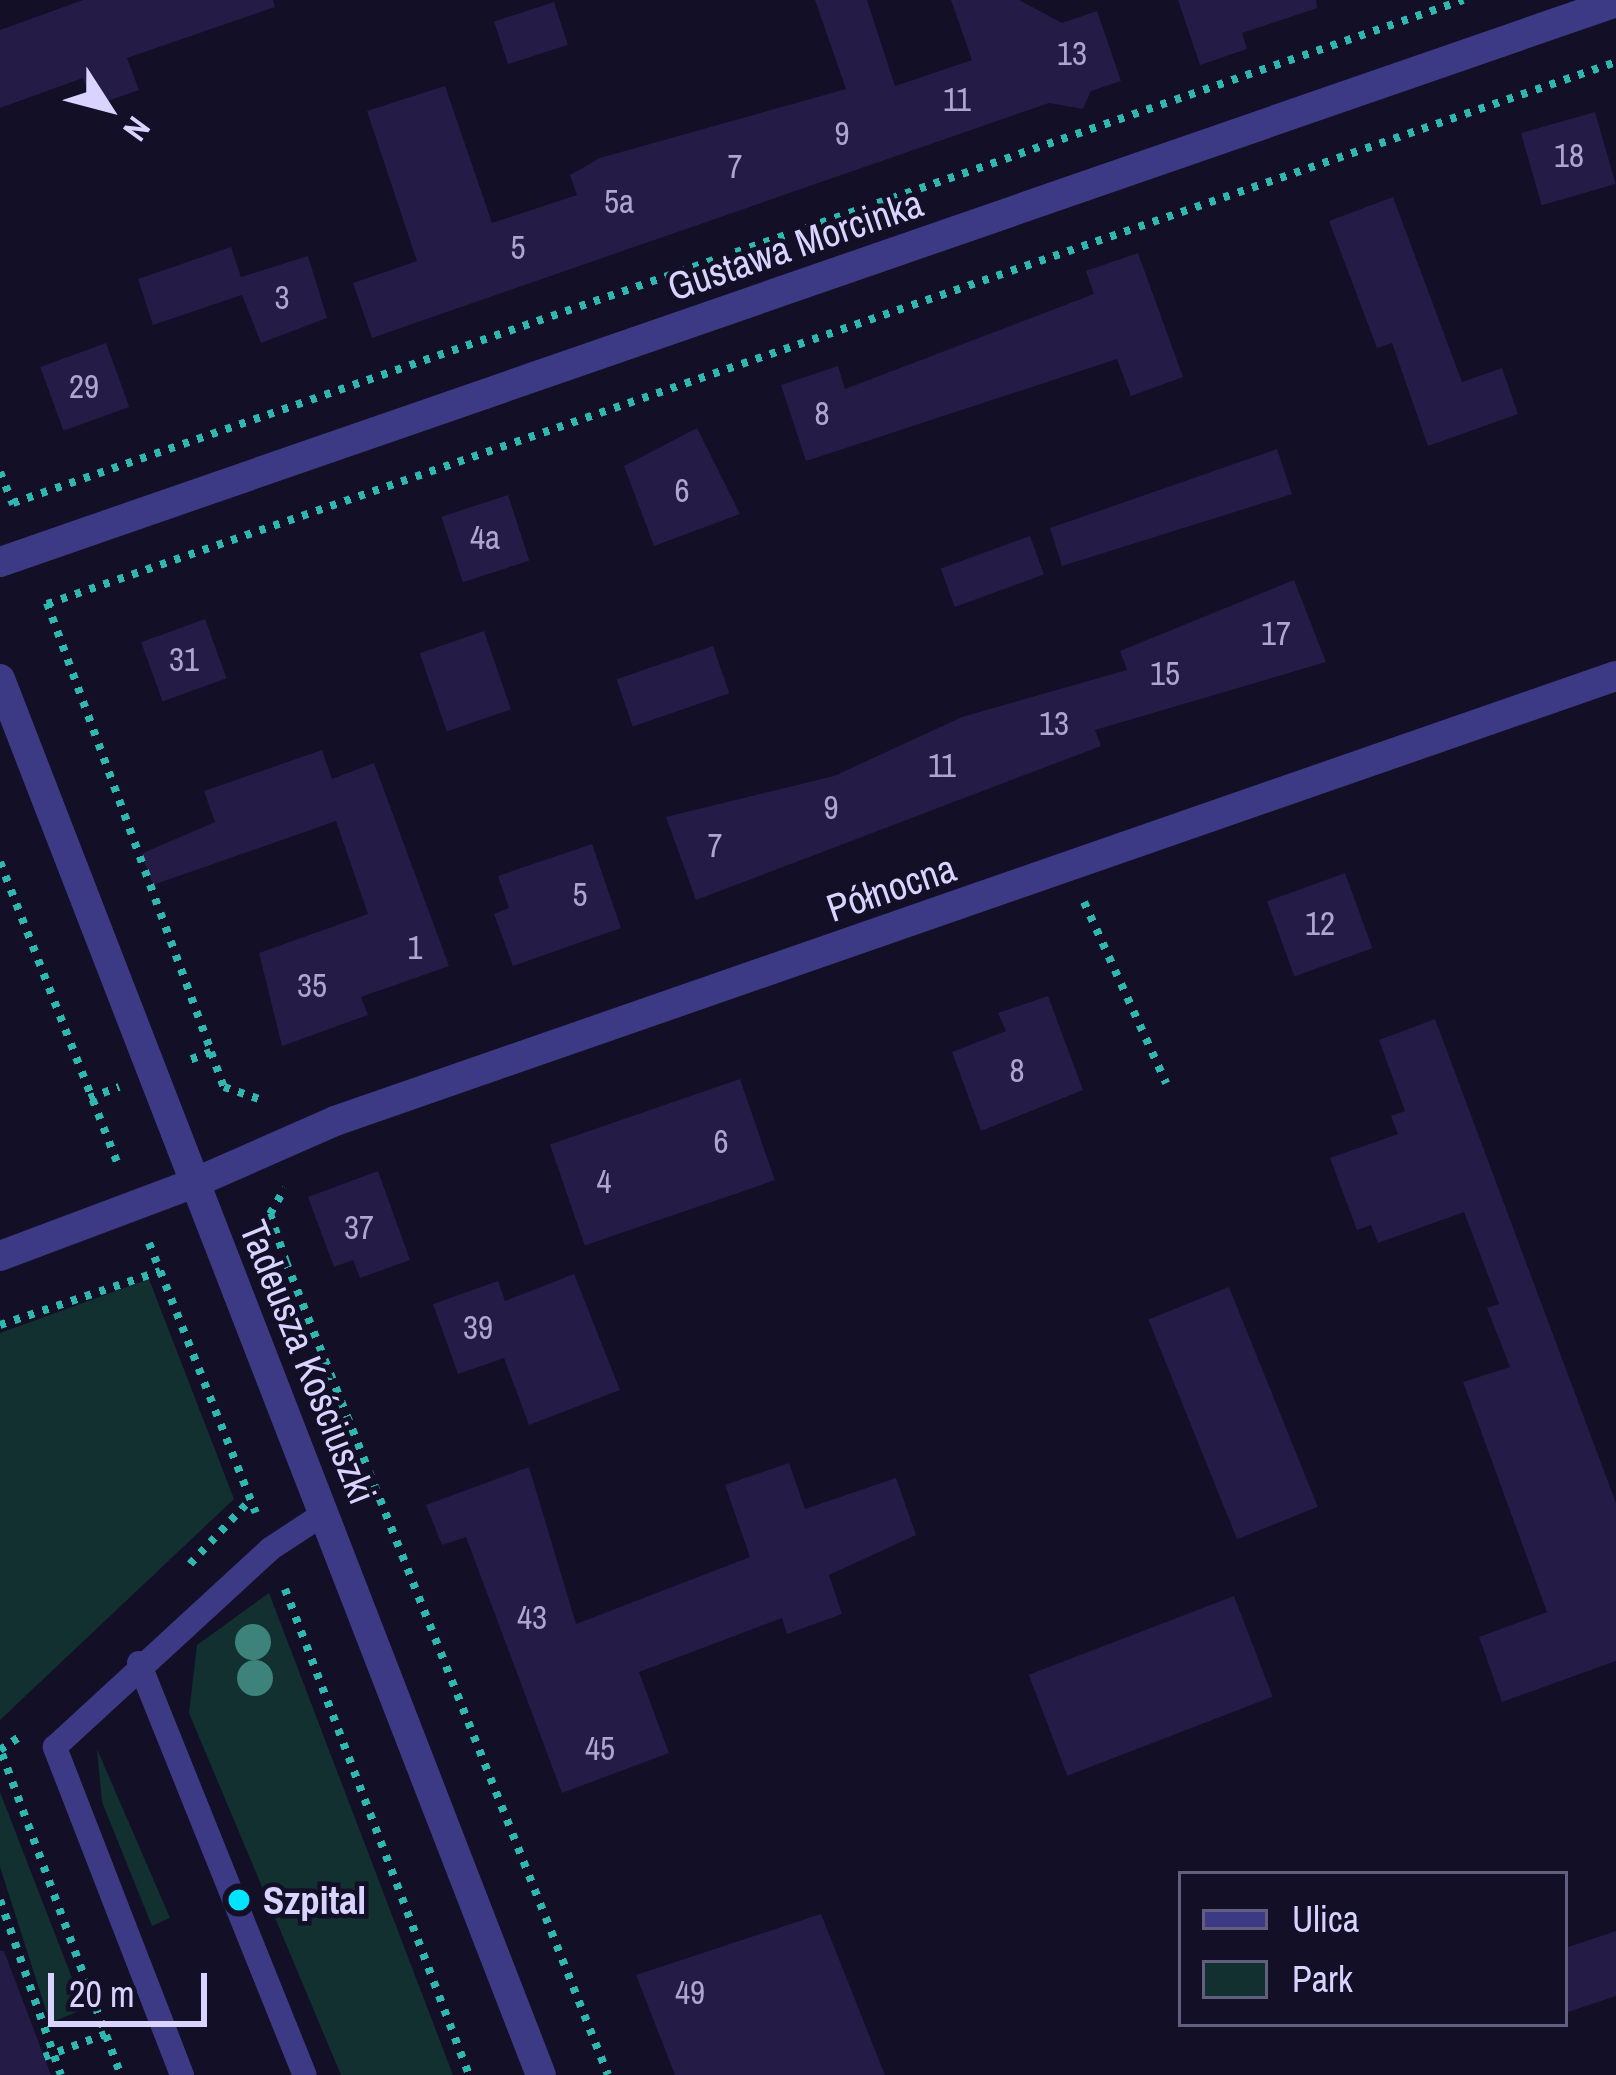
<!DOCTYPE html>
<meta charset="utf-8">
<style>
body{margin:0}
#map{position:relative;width:1616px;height:2075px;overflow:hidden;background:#130f26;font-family:"Archivo Narrow",sans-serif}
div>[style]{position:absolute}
.green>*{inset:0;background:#12302f}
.building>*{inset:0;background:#241b47;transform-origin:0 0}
.path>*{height:8px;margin-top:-4px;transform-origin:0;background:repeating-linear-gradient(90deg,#2fb8b0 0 6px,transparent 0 15px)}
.service>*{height:24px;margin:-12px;padding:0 12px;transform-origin:12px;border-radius:12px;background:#3d3a85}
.minor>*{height:30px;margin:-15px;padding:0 15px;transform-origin:15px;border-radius:15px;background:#3d3a85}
.tertiary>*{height:30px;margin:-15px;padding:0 15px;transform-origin:15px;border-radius:15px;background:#3d3a85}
.trees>*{width:36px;height:36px;margin:-18px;border-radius:50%;background:#3d827b}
.dots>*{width:33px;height:33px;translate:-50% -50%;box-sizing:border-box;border:6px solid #130f26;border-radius:50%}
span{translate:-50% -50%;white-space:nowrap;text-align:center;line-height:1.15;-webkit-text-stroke:9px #130f26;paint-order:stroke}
.number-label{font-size:33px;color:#aca6d1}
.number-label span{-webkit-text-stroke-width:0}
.street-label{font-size:39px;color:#d9d4ff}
.poi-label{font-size:39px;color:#d9d4ff;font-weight:700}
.left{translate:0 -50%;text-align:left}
.legend{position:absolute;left:1178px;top:1871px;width:390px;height:156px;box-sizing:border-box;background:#130f26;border:3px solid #625e7d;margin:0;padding:15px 21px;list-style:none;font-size:36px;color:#d9d4ff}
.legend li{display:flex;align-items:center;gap:24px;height:60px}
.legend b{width:60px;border:3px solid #625e7d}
.north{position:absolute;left:48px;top:48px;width:120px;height:120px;-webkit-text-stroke:9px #130f26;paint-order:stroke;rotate:126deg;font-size:33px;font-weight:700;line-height:48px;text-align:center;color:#d9d4ff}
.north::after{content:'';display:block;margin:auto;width:42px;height:54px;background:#d9d4ff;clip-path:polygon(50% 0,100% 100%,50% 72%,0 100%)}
.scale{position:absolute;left:48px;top:1973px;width:159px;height:54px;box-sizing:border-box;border:6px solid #d9d4ff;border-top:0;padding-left:15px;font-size:36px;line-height:42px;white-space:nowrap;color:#d9d4ff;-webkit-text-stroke:9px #130f26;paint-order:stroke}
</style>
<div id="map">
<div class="green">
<i style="clip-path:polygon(149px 1279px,234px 1499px,0 1720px,0 1333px)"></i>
<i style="clip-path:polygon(269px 1593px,453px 2075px,341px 2075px,189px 1713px,197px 1645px)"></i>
<i style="clip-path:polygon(97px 1749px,170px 1918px,152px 1926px,102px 1802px)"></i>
<i style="clip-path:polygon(0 1792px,84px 2009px,50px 2023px,0 1867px)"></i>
</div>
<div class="building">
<i style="clip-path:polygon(83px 0,273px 0,275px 7px,127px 58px,139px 90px,93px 106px,83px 78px,0 108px,0 30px)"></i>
<i style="clip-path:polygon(815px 0,867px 0,895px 86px,972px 60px,951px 0,1019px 0,1062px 23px,1097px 11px,1121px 81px,1091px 91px,1083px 109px,1049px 103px,372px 338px,353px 283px,417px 261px,367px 111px,445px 86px,492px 223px,577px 195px,570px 175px,600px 158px,846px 89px)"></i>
<i style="clip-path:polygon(1178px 0,1316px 0,1317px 8px,1242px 33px,1247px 49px,1200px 65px)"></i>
<i style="left:554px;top:2px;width:45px;height:63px;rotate:72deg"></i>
<i style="left:1595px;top:112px;width:75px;height:77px;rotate:74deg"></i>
<i style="clip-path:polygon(1393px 197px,1462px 382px,1502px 368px,1518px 414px,1428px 446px,1392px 343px,1377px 348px,1329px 221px)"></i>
<i style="clip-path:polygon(231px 247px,241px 277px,308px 256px,327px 318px,261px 343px,242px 295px,153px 325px,138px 279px)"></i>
<i style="clip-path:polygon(1138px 253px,1183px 377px,1131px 396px,1117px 359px,806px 461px,781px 385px,838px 366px,845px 389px,1094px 294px,1086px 271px)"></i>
<i style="left:106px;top:343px;width:68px;height:70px;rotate:70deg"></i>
<i style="clip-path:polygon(697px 428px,740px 514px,654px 546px,624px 466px)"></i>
<i style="clip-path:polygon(1277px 449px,1292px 494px,1062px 566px,1050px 528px)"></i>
<i style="left:508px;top:495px;width:69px;height:70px;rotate:72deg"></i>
<i style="left:1030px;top:536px;width:41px;height:95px;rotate:70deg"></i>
<i style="clip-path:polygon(1294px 580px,1326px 662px,1095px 730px,1101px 746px,696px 900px,666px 817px,834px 776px,962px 717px,1127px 670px,1120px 651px)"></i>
<i style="left:205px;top:619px;width:63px;height:68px;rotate:70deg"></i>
<i style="left:484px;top:631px;width:83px;height:68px;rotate:71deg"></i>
<i style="left:713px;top:646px;width:50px;height:102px;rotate:71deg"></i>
<i style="clip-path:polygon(322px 750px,332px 779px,374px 763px,449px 966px,361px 997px,368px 1015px,282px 1046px,259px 953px,368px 914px,336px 821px,153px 885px,141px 854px,215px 822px,204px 791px)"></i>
<i style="clip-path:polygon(592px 844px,621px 928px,513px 966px,494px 914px,509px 908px,498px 876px)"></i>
<i style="left:1345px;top:873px;width:80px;height:83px;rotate:70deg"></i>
<i style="clip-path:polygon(1048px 996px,1083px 1090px,981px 1131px,952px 1052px,1006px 1031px,998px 1013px)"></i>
<i style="clip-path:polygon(1435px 1019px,1616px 1503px,1616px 1661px,1502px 1702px,1479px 1637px,1547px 1612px,1463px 1382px,1510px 1367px,1487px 1308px,1499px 1304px,1464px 1212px,1378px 1243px,1371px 1225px,1357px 1230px,1330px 1158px,1398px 1134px,1391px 1116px,1405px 1111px,1379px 1040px)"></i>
<i style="left:740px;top:1079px;width:107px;height:201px;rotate:71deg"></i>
<i style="clip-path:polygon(378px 1171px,410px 1260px,360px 1278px,353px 1260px,334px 1267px,308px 1197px)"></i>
<i style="clip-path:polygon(574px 1274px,620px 1390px,529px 1425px,504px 1358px,458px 1374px,433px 1304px,498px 1281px,505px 1301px)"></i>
<i style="left:1229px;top:1287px;width:237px;height:87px;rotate:68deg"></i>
<i style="clip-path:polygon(789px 1463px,805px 1509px,896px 1478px,916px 1535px,829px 1575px,842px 1614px,787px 1634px,782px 1618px,639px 1672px,669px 1753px,562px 1793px,466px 1537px,442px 1545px,426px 1505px,529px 1467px,576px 1624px,750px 1557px,725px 1485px)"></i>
<i style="left:1234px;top:1596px;width:108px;height:220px;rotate:69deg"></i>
<i style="clip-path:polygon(821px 1914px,885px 2075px,675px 2075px,636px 1975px)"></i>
<i style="clip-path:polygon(1616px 1931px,1616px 1996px,1565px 2013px,1565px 1948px)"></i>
<i style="clip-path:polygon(0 1951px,4px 1951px,51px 2075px,0 2075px)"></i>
</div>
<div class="path">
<i style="left:0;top:472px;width:35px;rotate:68deg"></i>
<i style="left:13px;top:503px;width:1535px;rotate:-19.13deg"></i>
<i style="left:47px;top:603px;width:478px;rotate:69.9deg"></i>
<i style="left:211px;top:1052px;width:23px;rotate:160deg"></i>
<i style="left:47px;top:604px;width:1660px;rotate:-19.06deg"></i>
<i style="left:0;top:862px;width:328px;rotate:68.7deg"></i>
<i style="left:1084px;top:902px;width:199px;rotate:65.6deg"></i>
<i style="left:211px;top:1052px;width:37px;rotate:70deg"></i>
<i style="left:224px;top:1087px;width:43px;rotate:18.9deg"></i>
<i style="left:89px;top:1098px;width:32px;rotate:-20deg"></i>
<i style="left:149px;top:1243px;width:290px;rotate:68.4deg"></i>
<i style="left:286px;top:1262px;width:874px;rotate:68.39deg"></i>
<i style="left:269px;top:1269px;width:18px;rotate:-22deg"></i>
<i style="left:286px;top:1262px;width:51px;rotate:-108.4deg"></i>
<i style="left:270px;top:1214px;width:30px;rotate:-60deg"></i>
<i style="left:0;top:1325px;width:169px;rotate:-18.6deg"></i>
<i style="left:190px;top:1564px;width:89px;rotate:-46.8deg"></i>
<i style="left:285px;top:1589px;width:520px;rotate:69.26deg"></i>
<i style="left:0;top:1750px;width:23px;rotate:-34deg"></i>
<i style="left:2px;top:1754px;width:342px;rotate:69.7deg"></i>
<i style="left:0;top:1900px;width:185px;rotate:70.8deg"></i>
<i style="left:44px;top:2057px;width:66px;rotate:-20.4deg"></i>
</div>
<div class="service">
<i style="left:139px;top:1663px;width:444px;rotate:68.1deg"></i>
<i style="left:182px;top:2075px;width:352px;rotate:-111.2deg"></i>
<i style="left:55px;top:1747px;width:292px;rotate:-42.6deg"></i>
<i style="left:270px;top:1549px;width:66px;rotate:-33.2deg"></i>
</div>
<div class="minor">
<i style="left:0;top:562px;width:1710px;rotate:-19.11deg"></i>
<i style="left:0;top:1256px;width:207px;rotate:-20.6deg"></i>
</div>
<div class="tertiary">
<i style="left:0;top:679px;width:1497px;rotate:68.82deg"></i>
<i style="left:194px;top:1183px;width:154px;rotate:-23.7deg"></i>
<i style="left:335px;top:1121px;width:1356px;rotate:-19.16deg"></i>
</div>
<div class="trees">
<i style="left:253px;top:1642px"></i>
<i style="left:255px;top:1678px"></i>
</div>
<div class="dots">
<i style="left:239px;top:1900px;background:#00e5ff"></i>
</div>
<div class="number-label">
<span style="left:1072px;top:54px">13</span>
<span style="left:957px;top:100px">11</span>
<span style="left:842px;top:134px">9</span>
<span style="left:1569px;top:156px">18</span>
<span style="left:735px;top:167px">7</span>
<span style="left:619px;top:202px">5a</span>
<span style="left:518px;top:248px">5</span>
<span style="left:282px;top:298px">3</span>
<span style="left:84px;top:387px">29</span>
<span style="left:822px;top:414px">8</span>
<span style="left:682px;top:491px">6</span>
<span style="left:485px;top:538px">4a</span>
<span style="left:1276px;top:634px">17</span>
<span style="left:184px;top:660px">31</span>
<span style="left:1165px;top:674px">15</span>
<span style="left:1054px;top:724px">13</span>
<span style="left:942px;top:766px">11</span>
<span style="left:831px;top:808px">9</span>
<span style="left:715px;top:846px">7</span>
<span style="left:580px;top:895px">5</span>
<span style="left:1320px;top:924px">12</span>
<span style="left:415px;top:948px">1</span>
<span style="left:312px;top:986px">35</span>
<span style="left:1017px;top:1071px">8</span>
<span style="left:721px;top:1142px">6</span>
<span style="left:604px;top:1182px">4</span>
<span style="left:359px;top:1228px">37</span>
<span style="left:478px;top:1328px">39</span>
<span style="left:532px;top:1618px">43</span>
<span style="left:600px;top:1749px">45</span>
<span style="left:690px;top:1993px">49</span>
</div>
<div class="street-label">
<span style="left:795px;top:245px;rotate:-19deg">Gustawa Morcinka</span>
<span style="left:891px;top:888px;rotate:-19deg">Północna</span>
<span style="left:308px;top:1362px;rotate:68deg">Tadeusza Kościuszki</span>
</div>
<div class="poi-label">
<span class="left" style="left:263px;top:1900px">Szpital</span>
</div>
<ul class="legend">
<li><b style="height:15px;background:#3d3a85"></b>Ulica</li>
<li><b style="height:33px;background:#12302f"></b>Park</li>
</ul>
<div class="north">N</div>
<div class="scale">20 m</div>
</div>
